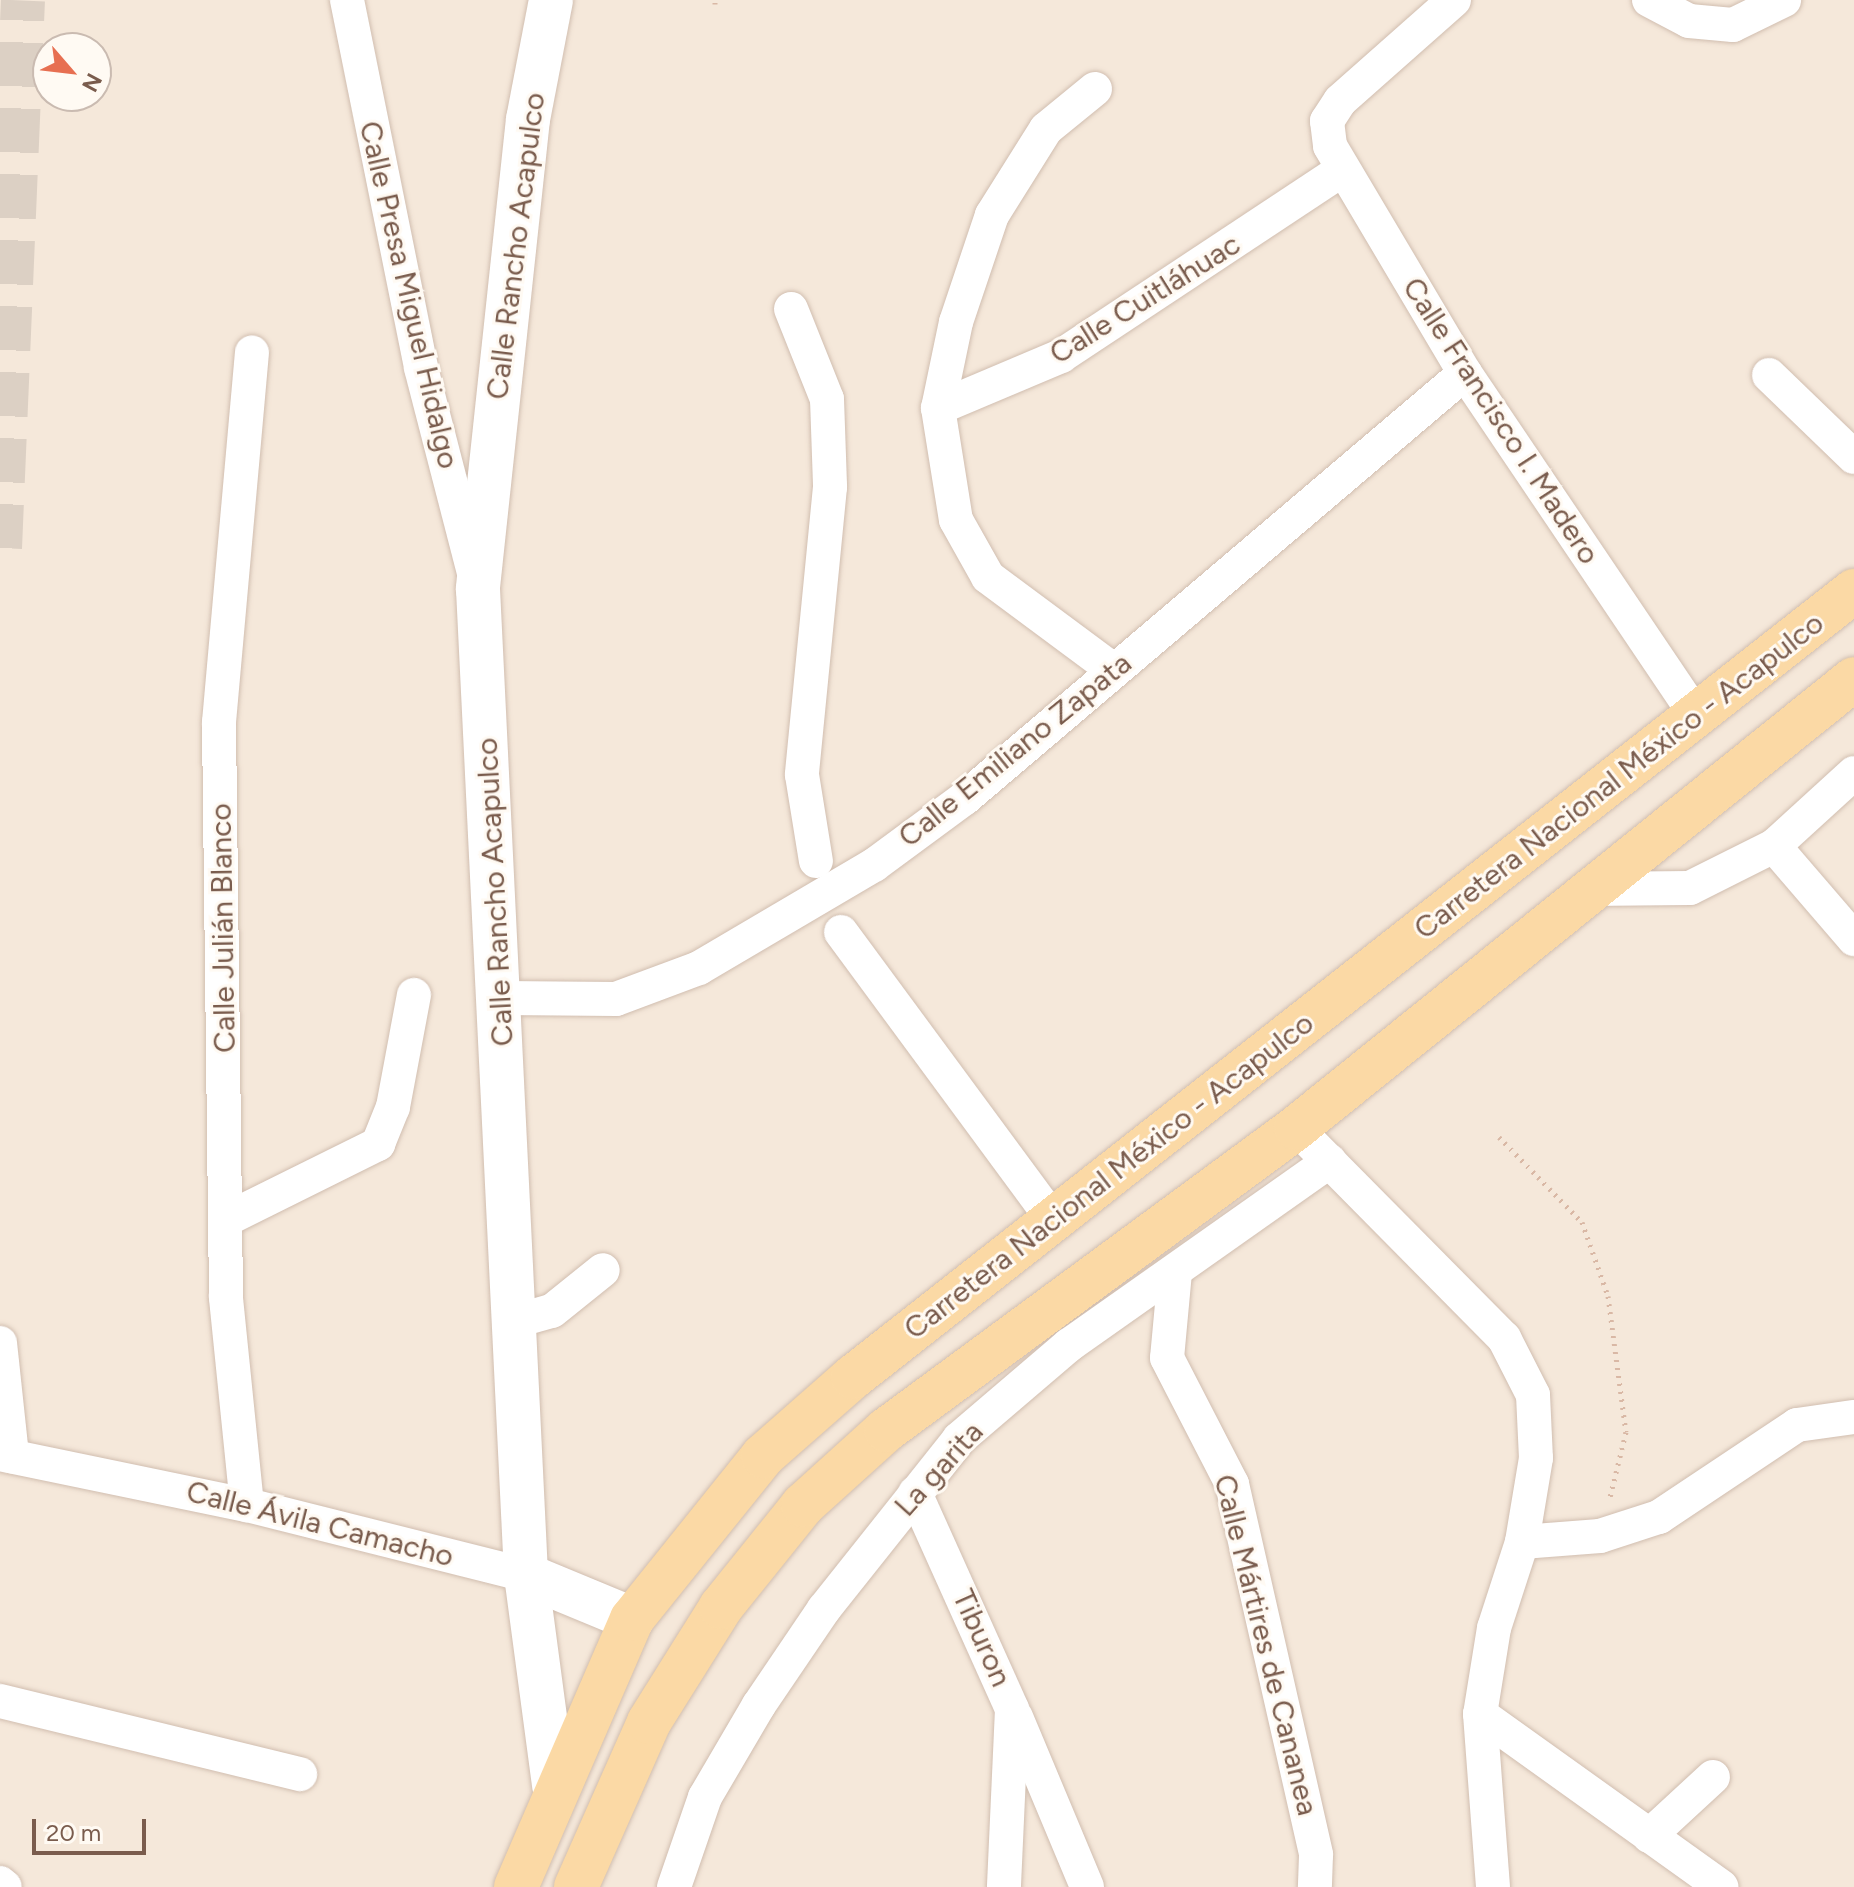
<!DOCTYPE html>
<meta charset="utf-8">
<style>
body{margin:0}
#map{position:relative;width:1854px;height:1887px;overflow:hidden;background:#fdf6ec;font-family:Figtree,sans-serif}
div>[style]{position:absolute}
.residential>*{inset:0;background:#f5e8da}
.highway-tunnel>*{height:44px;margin-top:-22px;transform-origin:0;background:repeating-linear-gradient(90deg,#dcd0c4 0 44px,transparent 0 66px)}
.path>*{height:5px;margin-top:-2.5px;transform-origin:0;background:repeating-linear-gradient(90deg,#d9b8a5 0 2px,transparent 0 8px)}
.roads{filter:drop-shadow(0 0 2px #d1beb0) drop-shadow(0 0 2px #d1beb0)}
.street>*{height:34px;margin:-17px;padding:0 17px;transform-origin:17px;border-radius:17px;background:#fff}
.secondary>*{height:44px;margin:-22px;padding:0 22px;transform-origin:22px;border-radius:22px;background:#fff}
.primary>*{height:44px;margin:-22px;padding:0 22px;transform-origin:22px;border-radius:22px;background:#fbd9a5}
span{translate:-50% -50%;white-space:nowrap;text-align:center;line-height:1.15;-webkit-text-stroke:6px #fffaf3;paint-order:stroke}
.street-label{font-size:30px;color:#7a5c4d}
.north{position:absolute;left:32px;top:32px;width:80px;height:80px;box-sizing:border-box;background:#fffaf3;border:2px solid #cabbb1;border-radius:50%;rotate:118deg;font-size:22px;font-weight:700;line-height:32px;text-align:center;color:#7a5c4d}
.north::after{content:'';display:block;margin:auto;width:28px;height:36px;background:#e76f51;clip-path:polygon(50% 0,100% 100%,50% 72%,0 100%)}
.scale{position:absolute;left:32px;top:1819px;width:114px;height:36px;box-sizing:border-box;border:4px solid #7a5c4d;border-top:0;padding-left:10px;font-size:24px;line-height:28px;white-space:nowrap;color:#7a5c4d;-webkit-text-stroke:6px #fffaf3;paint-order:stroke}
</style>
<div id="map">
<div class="residential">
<i style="clip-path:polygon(evenodd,0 0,1854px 0,1854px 1887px,0 1887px,0 0,48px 48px,96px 48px,96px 96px,48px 96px,48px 48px)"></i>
</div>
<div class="highway-tunnel">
<i style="left:0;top:548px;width:548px;rotate:-87.6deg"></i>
</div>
<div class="path">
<i style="left:715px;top:4px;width:4px;rotate:-90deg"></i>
<i style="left:1499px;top:1137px;width:119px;rotate:45.7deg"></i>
<i style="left:1582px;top:1222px;width:78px;rotate:70.6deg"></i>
<i style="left:1608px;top:1296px;width:137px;rotate:82.5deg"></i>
<i style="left:1626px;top:1432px;width:67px;rotate:103.8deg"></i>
</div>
<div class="roads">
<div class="street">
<i style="left:347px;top:0;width:375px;rotate:78.6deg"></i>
<i style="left:421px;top:368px;width:212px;rotate:75.5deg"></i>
<i style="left:1454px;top:0;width:152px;rotate:138.5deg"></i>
<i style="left:1340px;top:101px;width:24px;rotate:123deg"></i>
<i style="left:1327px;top:121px;width:25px;rotate:83deg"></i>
<i style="left:1330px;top:146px;width:264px;rotate:59.3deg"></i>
<i style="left:1465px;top:373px;width:410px;rotate:56deg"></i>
<i style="left:1649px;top:0;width:45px;rotate:27.7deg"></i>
<i style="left:1689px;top:21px;width:44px;rotate:5.2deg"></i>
<i style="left:1733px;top:25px;width:57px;rotate:-26.1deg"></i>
<i style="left:1095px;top:89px;width:63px;rotate:140.8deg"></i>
<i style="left:1046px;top:129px;width:102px;rotate:122.1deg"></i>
<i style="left:992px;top:215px;width:113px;rotate:108.6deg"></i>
<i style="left:956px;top:322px;width:88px;rotate:101.8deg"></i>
<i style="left:938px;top:408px;width:113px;rotate:80.9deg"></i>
<i style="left:956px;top:520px;width:65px;rotate:60.7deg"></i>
<i style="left:988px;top:577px;width:156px;rotate:36.6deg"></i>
<i style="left:791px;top:309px;width:97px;rotate:68.2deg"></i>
<i style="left:827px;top:399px;width:88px;rotate:88deg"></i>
<i style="left:830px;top:487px;width:289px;rotate:95.6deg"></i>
<i style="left:802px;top:775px;width:87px;rotate:80.8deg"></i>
<i style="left:1769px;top:375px;width:118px;rotate:44deg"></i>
<i style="left:938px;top:408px;width:134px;rotate:-22.9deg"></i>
<i style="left:1061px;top:356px;width:337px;rotate:-33.5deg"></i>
<i style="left:1774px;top:846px;width:123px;rotate:49.3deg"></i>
<i style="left:1587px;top:889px;width:103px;rotate:-0.6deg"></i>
<i style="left:1690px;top:888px;width:94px;rotate:-26.6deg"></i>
<i style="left:1774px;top:846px;width:108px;rotate:-42.4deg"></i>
<i style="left:841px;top:932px;width:358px;rotate:53.6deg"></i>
<i style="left:502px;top:998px;width:114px;rotate:0.5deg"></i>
<i style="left:616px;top:999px;width:89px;rotate:-20.5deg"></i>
<i style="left:699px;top:968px;width:203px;rotate:-30.5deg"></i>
<i style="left:874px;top:865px;width:113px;rotate:-36.4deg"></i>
<i style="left:965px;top:798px;width:656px;rotate:-40.36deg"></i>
<i style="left:1296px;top:1128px;width:296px;rotate:45.3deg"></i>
<i style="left:1504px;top:1338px;width:64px;rotate:63deg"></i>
<i style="left:1533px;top:1395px;width:63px;rotate:87.3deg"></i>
<i style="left:1536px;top:1458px;width:85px;rotate:99.5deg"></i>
<i style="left:1522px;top:1542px;width:90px;rotate:108deg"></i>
<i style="left:1494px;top:1628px;width:87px;rotate:99.2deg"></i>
<i style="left:1480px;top:1714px;width:173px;rotate:85.7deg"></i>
<i style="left:227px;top:1219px;width:169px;rotate:-26.4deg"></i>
<i style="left:378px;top:1144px;width:40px;rotate:-68deg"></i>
<i style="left:393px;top:1107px;width:114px;rotate:-79.4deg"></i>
<i style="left:1175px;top:1272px;width:86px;rotate:95.3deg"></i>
<i style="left:1167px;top:1358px;width:142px;rotate:62.7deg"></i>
<i style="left:1232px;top:1484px;width:380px;rotate:77.2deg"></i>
<i style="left:1316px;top:1855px;width:32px;rotate:92deg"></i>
<i style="left:516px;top:1321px;width:37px;rotate:-16deg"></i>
<i style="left:552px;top:1311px;width:65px;rotate:-38.8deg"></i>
<i style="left:0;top:1343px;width:114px;rotate:83.9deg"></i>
<i style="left:0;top:1454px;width:252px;rotate:11.7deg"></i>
<i style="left:247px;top:1505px;width:288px;rotate:14.1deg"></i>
<i style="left:915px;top:1493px;width:237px;rotate:65.8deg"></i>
<i style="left:1012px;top:1709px;width:178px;rotate:92.6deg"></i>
<i style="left:247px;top:1505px;width:209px;rotate:-95.8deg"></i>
<i style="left:226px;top:1297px;width:575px;rotate:-90.7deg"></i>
<i style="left:219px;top:722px;width:371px;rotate:-84.9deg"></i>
<i style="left:1522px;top:1542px;width:78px;rotate:-4.4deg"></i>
<i style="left:1600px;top:1536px;width:62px;rotate:-17.9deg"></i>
<i style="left:1659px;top:1517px;width:166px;rotate:-33.7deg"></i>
<i style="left:1797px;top:1425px;width:58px;rotate:-8deg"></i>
<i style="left:0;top:1701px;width:309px;rotate:13.7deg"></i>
<i style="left:1480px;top:1714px;width:297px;rotate:35.6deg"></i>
<i style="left:1016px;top:1717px;width:184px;rotate:67.3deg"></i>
<i style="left:1649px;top:1836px;width:87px;rotate:-42.7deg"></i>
<i style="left:0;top:1883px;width:6px;rotate:39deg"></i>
<i style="left:674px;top:1887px;width:95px;rotate:-71deg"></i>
<i style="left:705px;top:1797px;width:107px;rotate:-59.6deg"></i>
<i style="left:759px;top:1705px;width:116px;rotate:-55.9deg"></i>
<i style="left:824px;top:1609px;width:217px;rotate:-51.5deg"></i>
<i style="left:959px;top:1439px;width:145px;rotate:-40.5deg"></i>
<i style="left:1069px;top:1345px;width:319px;rotate:-35.2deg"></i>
</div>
<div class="secondary">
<i style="left:551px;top:0;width:121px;rotate:100.9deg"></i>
<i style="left:528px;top:119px;width:473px;rotate:96.1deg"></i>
<i style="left:478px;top:589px;width:987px;rotate:87.21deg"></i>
<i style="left:526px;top:1575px;width:213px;rotate:82.4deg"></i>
<i style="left:526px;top:1575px;width:115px;rotate:22.5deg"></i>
</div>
<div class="primary">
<i style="left:516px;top:1887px;width:292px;rotate:-66.6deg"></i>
<i style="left:632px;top:1619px;width:209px;rotate:-51.2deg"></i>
<i style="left:763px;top:1456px;width:120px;rotate:-41.3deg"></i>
<i style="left:853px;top:1377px;width:1273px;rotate:-38.14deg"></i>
<i style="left:576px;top:1887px;width:180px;rotate:-66.1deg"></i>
<i style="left:649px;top:1722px;width:136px;rotate:-57.9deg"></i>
<i style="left:721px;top:1607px;width:131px;rotate:-51.2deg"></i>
<i style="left:803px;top:1505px;width:112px;rotate:-42.1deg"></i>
<i style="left:886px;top:1430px;width:509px;rotate:-36.37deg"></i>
<i style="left:1296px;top:1128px;width:716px;rotate:-38.82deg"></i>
</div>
</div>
<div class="street-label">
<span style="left:516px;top:246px;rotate:-83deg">Calle Rancho Acapulco</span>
<span style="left:409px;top:295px;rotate:77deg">Calle Presa Miguel Hidalgo</span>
<span style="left:1145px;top:299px;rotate:-32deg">Calle Cuitláhuac</span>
<span style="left:1501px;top:421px;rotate:57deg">Calle Francisco I. Madero</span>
<span style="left:1015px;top:750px;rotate:-39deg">Calle Emiliano Zapata</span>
<span style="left:1619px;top:776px;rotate:-38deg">Carretera Nacional México - Acapulco</span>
<span style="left:495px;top:892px;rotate:-93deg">Calle Rancho Acapulco</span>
<span style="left:223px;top:928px;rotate:-91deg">Calle Julián Blanco</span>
<span style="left:1109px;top:1176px;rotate:-38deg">Carretera Nacional México - Acapulco</span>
<span style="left:939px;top:1469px;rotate:-48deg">La garita</span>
<span style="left:320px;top:1524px;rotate:14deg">Calle Ávila Camacho</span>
<span style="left:982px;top:1638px;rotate:66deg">Tiburon</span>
<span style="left:1266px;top:1645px;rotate:76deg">Calle Mártires de Cananea</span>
</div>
<div class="north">N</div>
<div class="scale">20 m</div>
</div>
